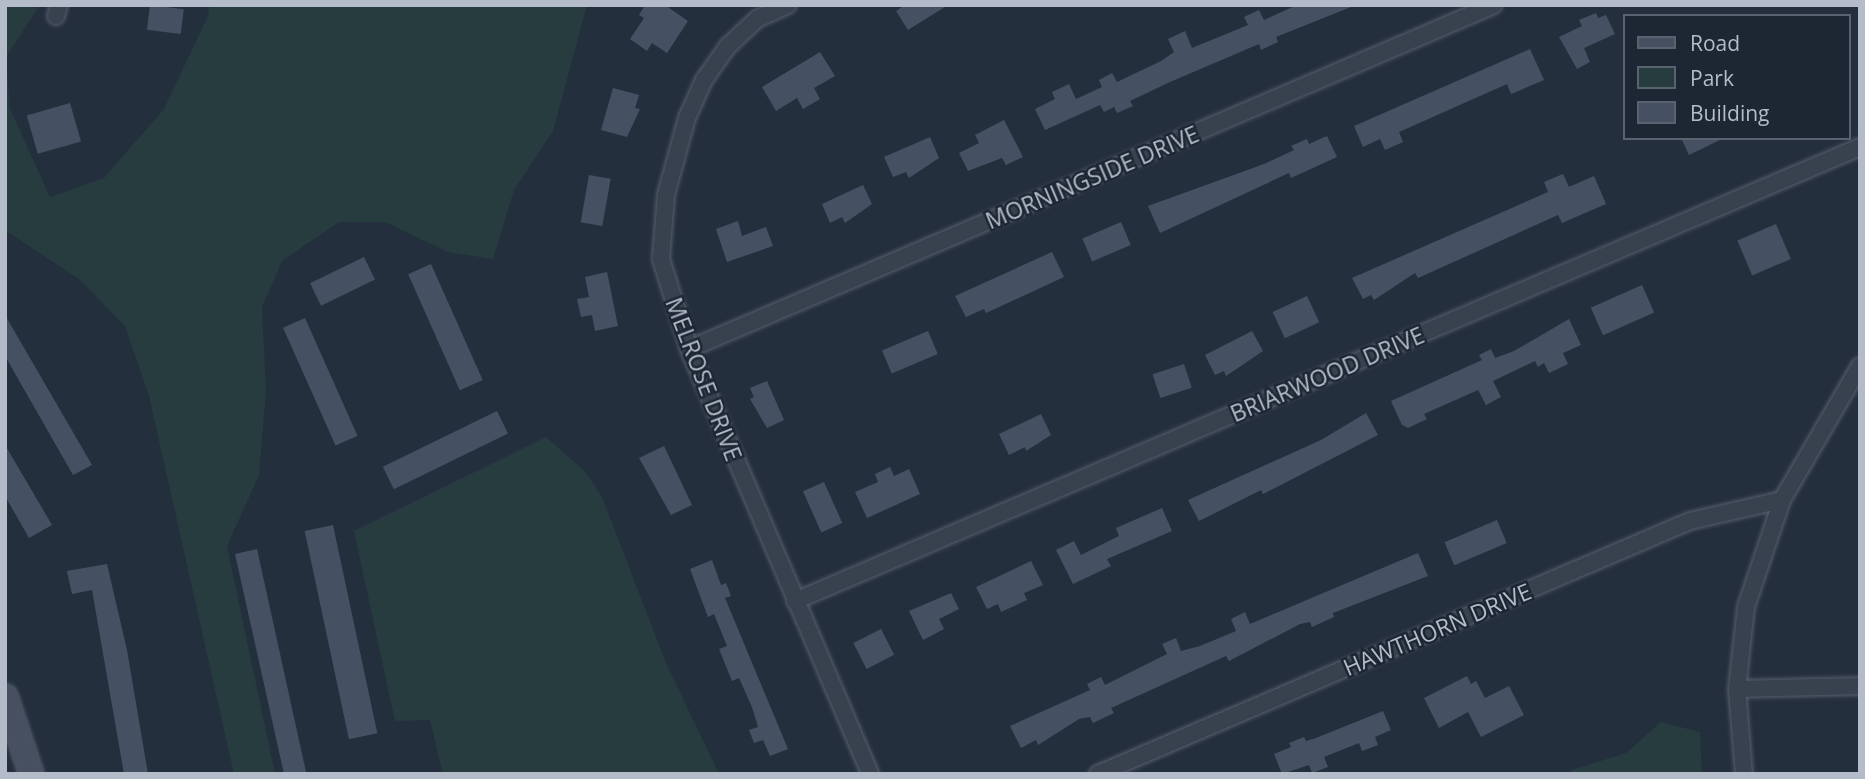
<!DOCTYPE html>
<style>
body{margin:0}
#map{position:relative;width:1865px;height:779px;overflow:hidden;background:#242f3e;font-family:"Open Sans",sans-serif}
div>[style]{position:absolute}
.green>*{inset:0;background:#263c3f}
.building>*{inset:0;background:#455162;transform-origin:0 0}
.roads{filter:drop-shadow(0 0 2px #565f6c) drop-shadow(0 0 2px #565f6c)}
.minor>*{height:16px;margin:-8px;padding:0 8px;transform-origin:8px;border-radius:8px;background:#38414e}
.secondary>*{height:23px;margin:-11.5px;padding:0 11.5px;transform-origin:11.5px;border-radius:11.5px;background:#465061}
span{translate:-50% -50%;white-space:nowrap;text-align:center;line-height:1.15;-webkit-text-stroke:5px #1d2633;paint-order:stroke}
.street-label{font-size:23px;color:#b4bcc9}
.frame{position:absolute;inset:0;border:7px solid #b4bcc9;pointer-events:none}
.legend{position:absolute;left:1623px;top:14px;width:228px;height:126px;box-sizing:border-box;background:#1d2633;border:2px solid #59626f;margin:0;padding:9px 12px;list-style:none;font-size:21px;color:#b4bcc9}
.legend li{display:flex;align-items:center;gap:14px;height:35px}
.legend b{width:35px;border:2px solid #59626f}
</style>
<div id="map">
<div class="green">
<i style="clip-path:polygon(5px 5px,40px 5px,6px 57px,10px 109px,50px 197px,104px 178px,164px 109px,208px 16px,209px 5px,587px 5px,553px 131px,514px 190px,493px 259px,448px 252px,385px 222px,339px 222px,282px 261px,262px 307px,266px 391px,259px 475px,227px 546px,275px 774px,234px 774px,149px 396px,125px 326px,79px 279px,5px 230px)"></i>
<i style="clip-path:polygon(546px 437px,585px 471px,602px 497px,666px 663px,719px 774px,443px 774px,430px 720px,395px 721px,354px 531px)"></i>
<i style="clip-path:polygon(1661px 722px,1700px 732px,1702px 774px,1572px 774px,1572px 770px,1626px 753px)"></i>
</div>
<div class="building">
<i style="left:150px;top:5px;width:34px;height:25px;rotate:7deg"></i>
<i style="clip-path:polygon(645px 5px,665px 5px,688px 21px,667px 53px,652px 43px,647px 51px,630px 39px,644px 18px,639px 15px)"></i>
<i style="clip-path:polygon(905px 5px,948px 5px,908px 30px,896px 11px)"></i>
<i style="clip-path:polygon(1297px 5px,1356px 5px,1276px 37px,1278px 42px,1261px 50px,1259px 44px,1170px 82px,1130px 101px,1133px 106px,1117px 113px,1114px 107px,1104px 112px,1100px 105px,1045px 130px,1035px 109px,1055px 99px,1052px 92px,1069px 84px,1076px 99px,1102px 87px,1099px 80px,1112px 73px,1117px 82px,1161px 61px,1174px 52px,1168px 39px,1185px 31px,1192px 48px,1248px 25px,1244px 17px,1259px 10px,1264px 20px)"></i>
<i style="clip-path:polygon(1596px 13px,1598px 18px,1606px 15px,1615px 34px,1584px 48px,1590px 62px,1577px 69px,1559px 37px,1582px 26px,1579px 20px)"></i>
<i style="clip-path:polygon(1530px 49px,1544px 80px,1511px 94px,1507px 84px,1399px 132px,1403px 142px,1385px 150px,1380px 139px,1363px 147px,1354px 126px)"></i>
<i style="clip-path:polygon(820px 52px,835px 76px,814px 88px,820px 99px,803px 109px,797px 98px,776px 111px,762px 87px)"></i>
<i style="clip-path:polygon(613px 88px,639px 95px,635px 108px,640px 109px,627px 137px,601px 130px)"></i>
<i style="left:70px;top:103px;width:40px;height:45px;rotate:74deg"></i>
<i style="clip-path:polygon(1004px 120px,1023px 157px,1006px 165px,1002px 158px,968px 171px,959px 153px,979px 143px,975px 135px)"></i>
<i style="clip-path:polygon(1327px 136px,1337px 157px,1291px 178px,1289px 173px,1160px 233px,1148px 206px,1264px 164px,1294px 150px,1291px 146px,1307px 139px,1309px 144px)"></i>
<i style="clip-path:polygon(930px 137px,939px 158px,909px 178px,906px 172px,893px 177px,884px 157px)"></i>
<i style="clip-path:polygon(1681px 138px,1724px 138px,1689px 155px)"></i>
<i style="clip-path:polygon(1563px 174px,1569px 187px,1594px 176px,1606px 204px,1562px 223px,1558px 215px,1418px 278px,1415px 273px,1374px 300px,1371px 295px,1363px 299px,1352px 278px,1548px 192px,1544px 182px)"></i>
<i style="left:589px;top:175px;width:22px;height:48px;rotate:10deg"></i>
<i style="clip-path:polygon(863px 185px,872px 204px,845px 223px,842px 217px,830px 223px,822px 204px)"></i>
<i style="clip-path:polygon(738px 221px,742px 236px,766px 227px,773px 246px,727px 262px,716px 229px)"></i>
<i style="left:1121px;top:222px;width:25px;height:42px;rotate:67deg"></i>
<i style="left:1776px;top:224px;width:38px;height:42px;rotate:67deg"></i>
<i style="clip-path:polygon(1052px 252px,1064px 277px,986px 313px,984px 309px,966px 317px,955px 296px)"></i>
<i style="left:364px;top:257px;width:25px;height:60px;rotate:64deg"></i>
<i style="left:431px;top:264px;width:127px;height:25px;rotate:66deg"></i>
<i style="clip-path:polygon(607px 272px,618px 326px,595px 331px,592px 315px,581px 317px,577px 299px,589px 297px,585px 277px)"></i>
<i style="left:1642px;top:285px;width:30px;height:56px;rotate:66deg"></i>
<i style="left:1307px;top:296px;width:29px;height:38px;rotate:65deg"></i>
<i style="clip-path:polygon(5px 315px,92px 465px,73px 475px,5px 356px)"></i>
<i style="left:305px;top:318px;width:129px;height:24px;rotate:66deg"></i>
<i style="clip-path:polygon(1569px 319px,1581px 345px,1563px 353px,1568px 364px,1549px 373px,1544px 363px,1538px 367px,1535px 361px,1493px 381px,1501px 397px,1486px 405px,1478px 390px,1424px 414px,1427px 419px,1408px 428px,1402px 425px,1391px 401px,1482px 360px,1479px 355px,1491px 349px,1495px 358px,1514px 351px)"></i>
<i style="left:928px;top:331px;width:25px;height:50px;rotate:67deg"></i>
<i style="clip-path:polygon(1252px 331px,1263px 351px,1226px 376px,1224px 371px,1215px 375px,1205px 355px)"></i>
<i style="left:1184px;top:364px;width:25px;height:33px;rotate:72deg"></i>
<i style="clip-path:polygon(767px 381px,784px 420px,767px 428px,750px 399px,754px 397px,750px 388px)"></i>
<i style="left:497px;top:411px;width:25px;height:127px;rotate:64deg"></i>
<i style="clip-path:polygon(1366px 413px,1378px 435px,1263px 494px,1261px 490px,1199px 521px,1188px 500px,1321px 440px)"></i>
<i style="clip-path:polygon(1041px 414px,1051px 435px,1026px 451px,1025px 447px,1009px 455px,999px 434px)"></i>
<i style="clip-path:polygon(5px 445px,52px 525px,29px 538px,5px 496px)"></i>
<i style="clip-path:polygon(664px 446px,692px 505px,671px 515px,639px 458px)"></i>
<i style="clip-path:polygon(890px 467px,894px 476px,909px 469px,920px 494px,867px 518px,855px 492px,878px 482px,875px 474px)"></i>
<i style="left:824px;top:482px;width:45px;height:23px;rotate:66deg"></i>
<i style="clip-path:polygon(1162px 508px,1172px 531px,1107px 559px,1111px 566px,1073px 584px,1056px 550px,1074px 541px,1081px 555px,1119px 536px,1116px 528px)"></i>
<i style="left:1497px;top:520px;width:25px;height:57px;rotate:67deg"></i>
<i style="left:333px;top:525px;width:213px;height:29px;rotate:78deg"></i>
<i style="clip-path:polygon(257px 549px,306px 772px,295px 774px,284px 774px,235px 554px)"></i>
<i style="clip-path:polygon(1418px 553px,1428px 576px,1333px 613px,1334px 617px,1312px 627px,1310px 622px,1300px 624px,1229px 661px,1226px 656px,1111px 708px,1114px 713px,1093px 723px,1090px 717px,1079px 719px,1038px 745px,1036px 740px,1021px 748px,1010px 726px,1090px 690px,1087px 684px,1101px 677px,1105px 685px,1167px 654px,1162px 644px,1176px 638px,1181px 651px,1200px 646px,1236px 631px,1231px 619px,1245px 612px,1250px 624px)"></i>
<i style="clip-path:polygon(712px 560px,721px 585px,726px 583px,731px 596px,725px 598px,788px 749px,770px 756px,763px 740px,754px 743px,749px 730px,758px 727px,752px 707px,739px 678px,732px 681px,719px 649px,727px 646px,714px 614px,708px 617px,690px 569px)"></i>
<i style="clip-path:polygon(1031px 561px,1043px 585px,1024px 593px,1027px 600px,1001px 612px,998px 604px,987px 609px,976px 587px)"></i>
<i style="clip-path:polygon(107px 564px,127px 650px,148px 774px,124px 774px,92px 590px,72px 594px,67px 571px)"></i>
<i style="clip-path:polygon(951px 593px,959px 609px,939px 619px,944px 629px,923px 640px,909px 611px)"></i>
<i style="left:881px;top:629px;width:29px;height:31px;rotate:63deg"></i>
<i style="clip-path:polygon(1467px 676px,1471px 684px,1476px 681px,1485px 698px,1509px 686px,1524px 715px,1481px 737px,1468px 712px,1439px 728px,1424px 698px)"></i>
<i style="clip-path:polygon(1383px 711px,1391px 730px,1375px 737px,1378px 745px,1362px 751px,1359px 743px,1324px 757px,1328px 767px,1312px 773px,1309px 765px,1282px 774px,1274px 754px,1291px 747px,1289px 743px,1304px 737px,1306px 741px,1316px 738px)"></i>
</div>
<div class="roads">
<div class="minor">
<i style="left:788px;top:5px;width:34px;rotate:156deg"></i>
<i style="left:757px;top:19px;width:40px;rotate:137deg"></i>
<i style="left:728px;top:46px;width:42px;rotate:125.2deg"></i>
<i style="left:704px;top:80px;width:42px;rotate:114.1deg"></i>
<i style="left:687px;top:118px;width:80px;rotate:105.3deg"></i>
<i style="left:666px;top:195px;width:64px;rotate:94.5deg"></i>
<i style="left:661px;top:259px;width:94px;rotate:72.7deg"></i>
<i style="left:689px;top:349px;width:462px;rotate:66.9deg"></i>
<i style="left:56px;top:16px;width:11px;rotate:-75deg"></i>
<i style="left:689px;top:349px;width:875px;rotate:-23.14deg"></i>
<i style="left:795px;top:601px;width:1158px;rotate:-23.09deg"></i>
<i style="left:1737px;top:689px;width:123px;rotate:-1.4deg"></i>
<i style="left:1098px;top:774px;width:644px;rotate:-23.14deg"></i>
<i style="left:1690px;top:521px;width:94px;rotate:-12.9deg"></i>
<i style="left:1744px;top:774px;width:85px;rotate:-94.7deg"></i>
<i style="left:1737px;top:689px;width:82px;rotate:-83.7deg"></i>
<i style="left:1746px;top:607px;width:113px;rotate:-71.4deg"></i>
<i style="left:1782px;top:500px;width:155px;rotate:-59.8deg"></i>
</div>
<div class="secondary">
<i style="left:5px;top:696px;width:82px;rotate:71.6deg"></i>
</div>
</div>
<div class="street-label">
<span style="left:1092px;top:177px;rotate:-23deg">MORNINGSIDE DRIVE</span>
<span style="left:1327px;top:374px;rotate:-23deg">BRIARWOOD DRIVE</span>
<span style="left:704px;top:379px;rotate:69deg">MELROSE DRIVE</span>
<span style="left:1437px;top:629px;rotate:-23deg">HAWTHORN DRIVE</span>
</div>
<div class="frame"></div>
<ul class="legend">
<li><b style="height:9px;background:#465061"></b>Road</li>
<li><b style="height:19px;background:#263c3f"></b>Park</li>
<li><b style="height:19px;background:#455162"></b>Building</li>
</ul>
</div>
